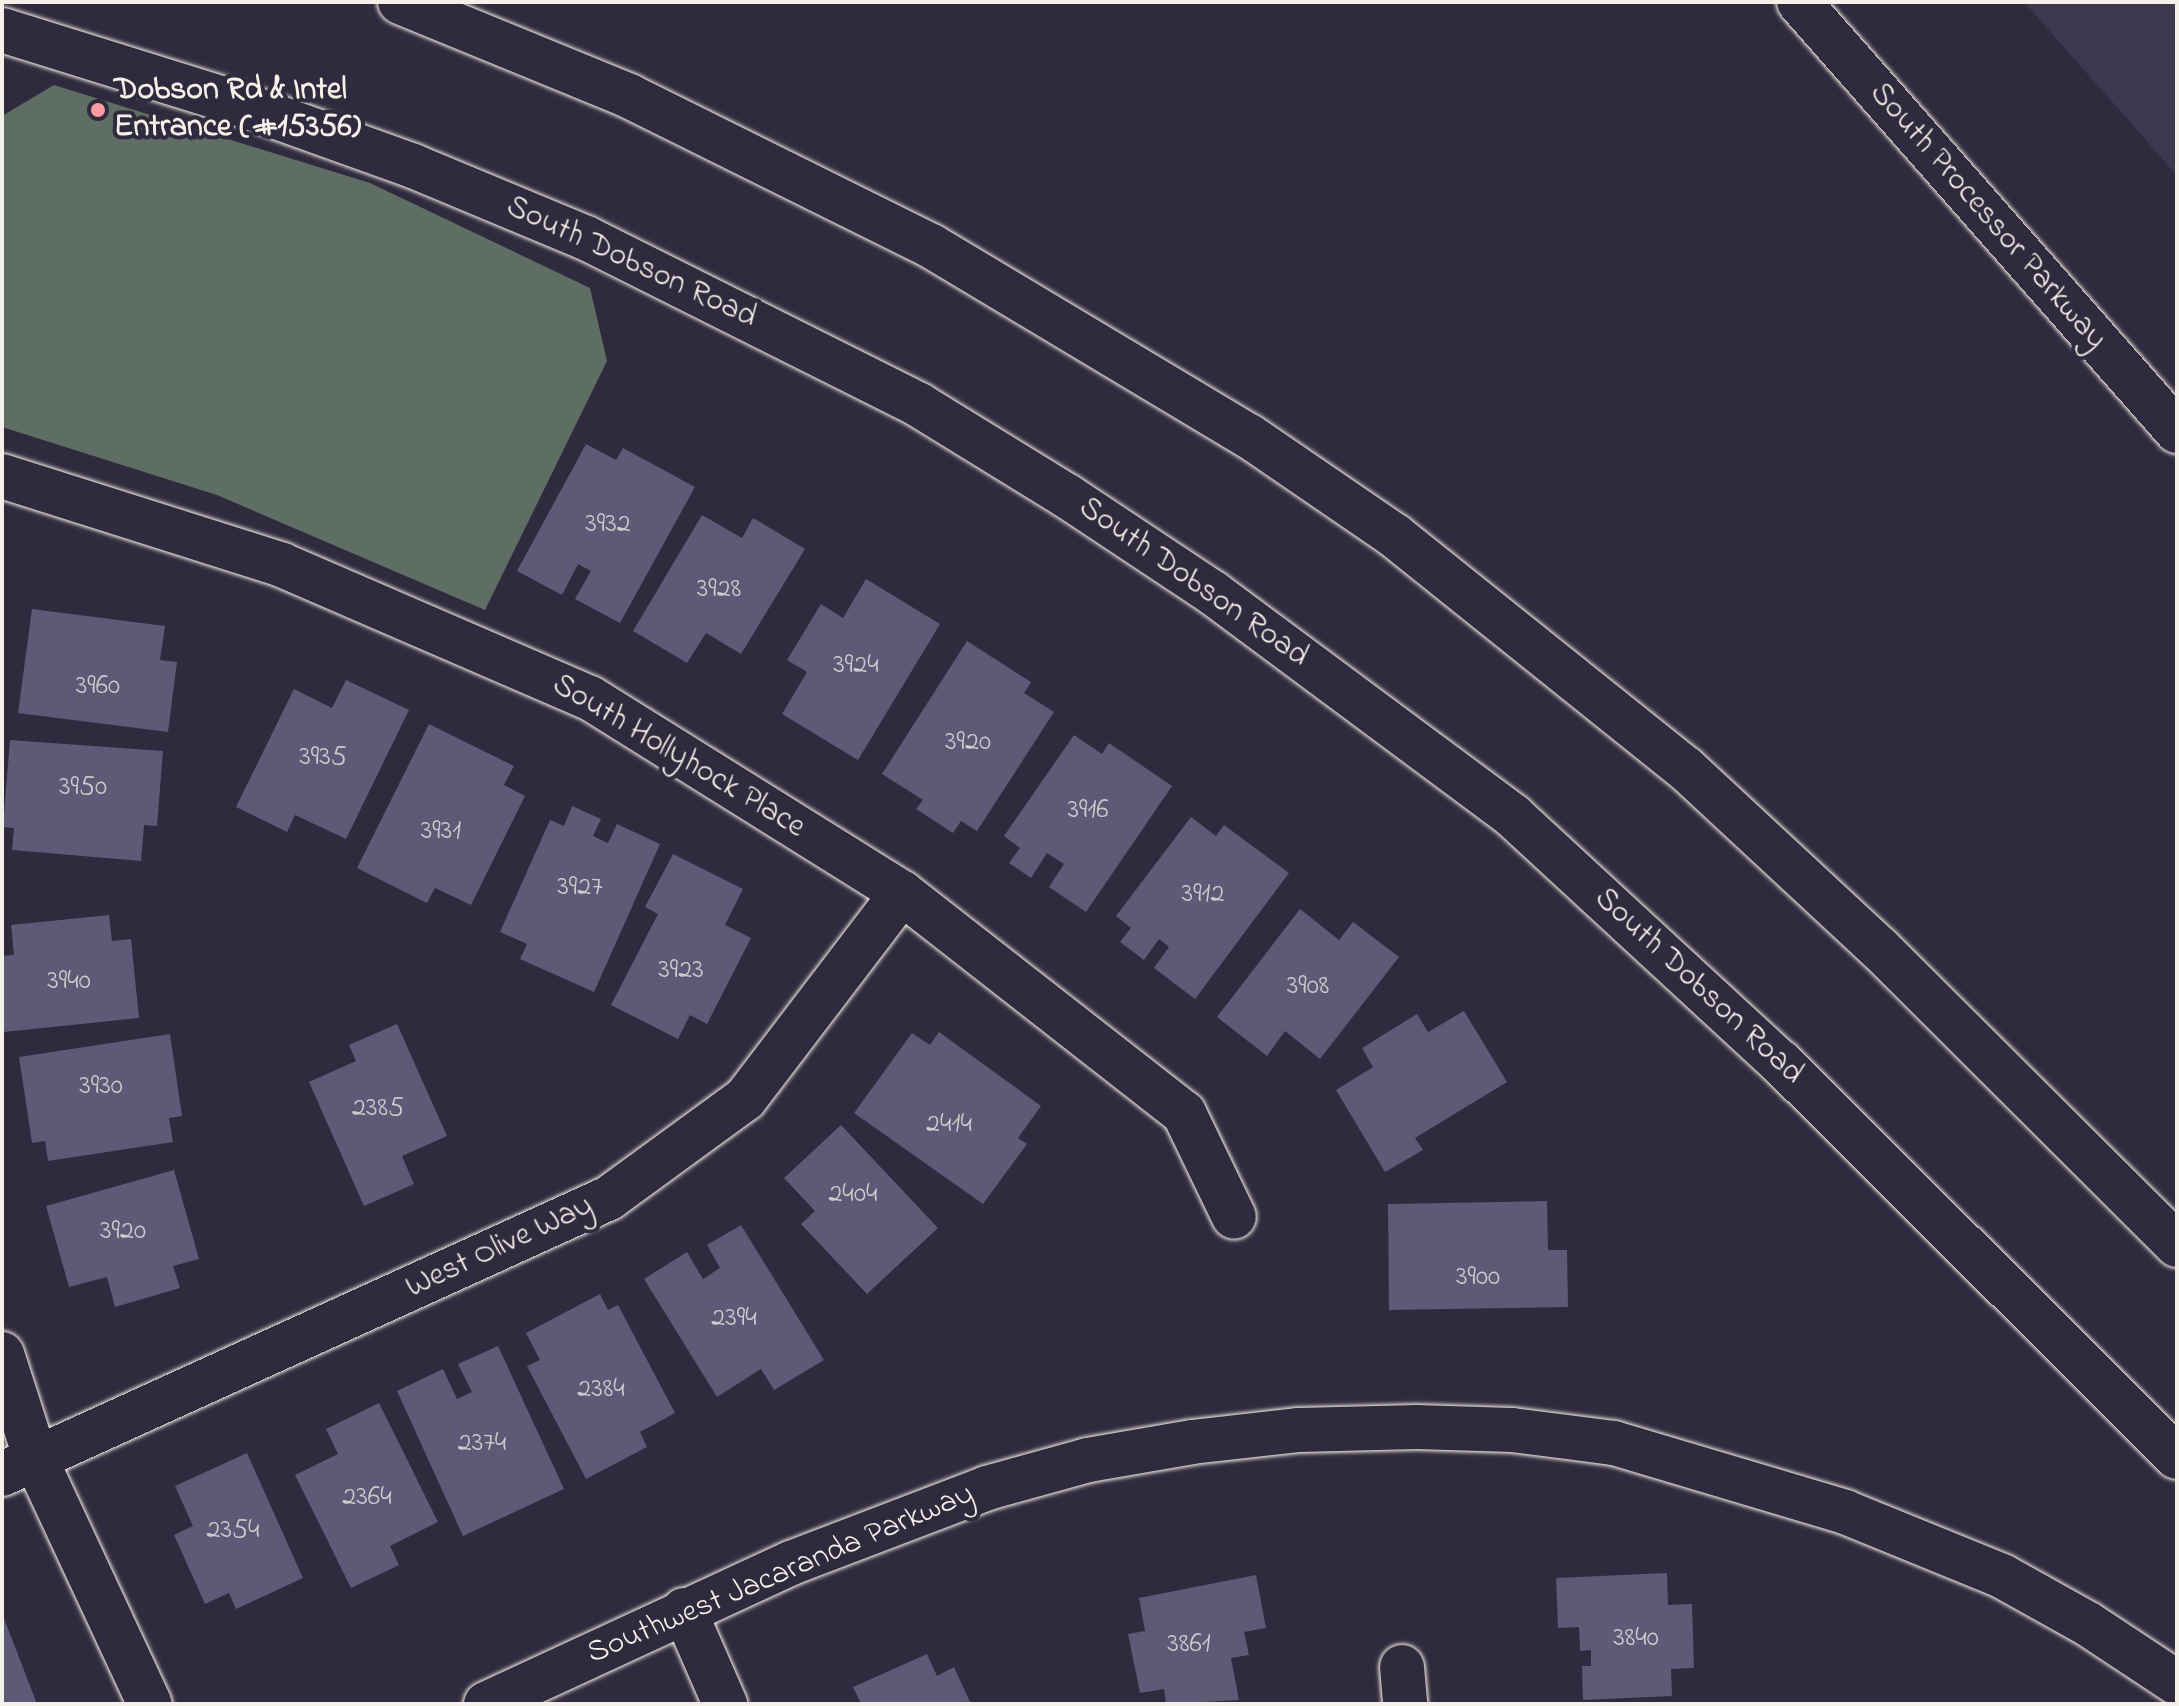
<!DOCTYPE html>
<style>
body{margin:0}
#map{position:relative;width:2179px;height:1706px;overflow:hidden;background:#2f2a3d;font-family:"Indie Flower",sans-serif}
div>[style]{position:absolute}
.built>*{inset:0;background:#3d384e}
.green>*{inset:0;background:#5f6e64}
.building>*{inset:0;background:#5e5976}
.roads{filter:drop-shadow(0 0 2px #f4f1e8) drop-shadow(0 0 2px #f4f1e8)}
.minor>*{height:44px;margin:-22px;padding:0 22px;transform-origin:22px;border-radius:22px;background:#2f2a3d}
.tertiary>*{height:44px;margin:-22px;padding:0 22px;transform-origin:22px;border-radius:22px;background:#2f2a3d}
.secondary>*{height:44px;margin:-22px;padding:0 22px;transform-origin:22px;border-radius:22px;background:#2f2a3d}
.dots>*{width:22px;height:22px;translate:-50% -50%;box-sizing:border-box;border:4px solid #2f2a3d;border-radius:50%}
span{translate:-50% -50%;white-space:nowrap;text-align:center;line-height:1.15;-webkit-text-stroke:8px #2f2a3d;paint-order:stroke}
.number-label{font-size:28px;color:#cecbcc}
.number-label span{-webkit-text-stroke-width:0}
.poi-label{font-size:32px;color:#f4f1e8;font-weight:700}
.left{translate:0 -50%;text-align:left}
.street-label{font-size:32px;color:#f4f1e8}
.frame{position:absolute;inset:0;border:4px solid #f4f1e8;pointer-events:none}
</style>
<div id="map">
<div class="built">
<i style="clip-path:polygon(2024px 2px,2177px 2px,2177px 176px,2129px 121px)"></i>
</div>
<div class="green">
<i style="clip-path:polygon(54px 85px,370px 183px,590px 288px,607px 361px,485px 610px,217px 495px,2px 427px,2px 116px)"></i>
</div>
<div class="building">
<i style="clip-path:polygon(586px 444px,616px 460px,623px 448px,695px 487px,620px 623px,575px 599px,591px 571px,578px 564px,562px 595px,517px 571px)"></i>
<i style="clip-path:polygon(702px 515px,742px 538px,753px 518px,805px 549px,741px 654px,706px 633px,687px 663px,633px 631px)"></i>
<i style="clip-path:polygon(866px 579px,940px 624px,858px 760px,782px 714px,807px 672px,787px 660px,821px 604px,843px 618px)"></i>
<i style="clip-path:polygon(32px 609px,165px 626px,160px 660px,177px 662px,168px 732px,18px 713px)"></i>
<i style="clip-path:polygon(967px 641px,1031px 682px,1024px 693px,1054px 712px,977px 831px,961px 821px,953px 833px,916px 809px,923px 800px,882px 774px)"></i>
<i style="clip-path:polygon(346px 680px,409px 710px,346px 839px,295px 815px,287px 832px,236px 807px,294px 689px,332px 708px)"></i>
<i style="clip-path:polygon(429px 724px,514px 766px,504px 785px,525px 796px,471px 905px,435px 888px,427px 903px,357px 868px)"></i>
<i style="clip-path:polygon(1074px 735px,1102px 754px,1109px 743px,1172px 786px,1086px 912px,1049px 887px,1064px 864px,1047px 853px,1031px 878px,1009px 863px,1020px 848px,1004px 836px)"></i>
<i style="clip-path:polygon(10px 740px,163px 751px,157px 826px,144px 825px,141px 861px,12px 850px,14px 828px,3px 827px)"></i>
<i style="clip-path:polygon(572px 806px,601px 819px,593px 836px,608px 843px,617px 824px,660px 844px,594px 992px,520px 959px,527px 944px,500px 932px,550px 820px,564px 826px)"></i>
<i style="clip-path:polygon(1191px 817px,1216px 836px,1224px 825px,1289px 873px,1195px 999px,1154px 968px,1169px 947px,1159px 939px,1144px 960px,1120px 942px,1131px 928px,1116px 916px)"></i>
<i style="clip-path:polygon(673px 854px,743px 889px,725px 925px,751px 938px,707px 1024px,690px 1015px,678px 1039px,611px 1005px,658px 914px,645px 907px)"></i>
<i style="clip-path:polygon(1300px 909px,1339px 940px,1353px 922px,1399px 957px,1320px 1059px,1285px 1031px,1267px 1056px,1217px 1017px)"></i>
<i style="clip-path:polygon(109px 915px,112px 941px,131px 939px,139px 1018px,4px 1032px,2px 956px,14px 955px,11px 925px)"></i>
<i style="clip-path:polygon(1464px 1011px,1507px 1082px,1415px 1138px,1423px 1150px,1385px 1172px,1336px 1090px,1373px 1067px,1362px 1048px,1417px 1014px,1428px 1032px)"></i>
<i style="clip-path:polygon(397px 1024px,447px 1136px,402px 1156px,414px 1184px,364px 1206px,309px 1082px,356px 1061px,349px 1045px)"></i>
<i style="clip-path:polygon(939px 1032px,1041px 1106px,1018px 1138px,1027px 1144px,983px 1204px,854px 1113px,912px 1033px,930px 1045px)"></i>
<i style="clip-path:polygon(170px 1034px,182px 1116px,169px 1118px,173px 1142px,48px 1161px,45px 1141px,32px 1143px,19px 1057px)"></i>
<i style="clip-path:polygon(841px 1125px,938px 1228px,867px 1294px,801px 1224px,815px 1211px,784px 1178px)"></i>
<i style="clip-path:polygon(174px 1170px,199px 1259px,173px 1266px,180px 1288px,115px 1307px,107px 1277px,69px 1287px,46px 1206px)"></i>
<i style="clip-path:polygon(1547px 1201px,1548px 1250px,1567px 1250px,1568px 1307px,1389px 1310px,1388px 1204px)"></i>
<i style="clip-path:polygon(741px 1225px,824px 1360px,774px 1390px,761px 1369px,717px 1397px,644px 1279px,687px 1252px,703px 1279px,720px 1268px,707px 1245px)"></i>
<i style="clip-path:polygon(600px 1294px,608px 1310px,618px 1305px,675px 1413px,640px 1432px,647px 1447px,586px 1479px,527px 1366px,540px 1360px,526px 1333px)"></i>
<i style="clip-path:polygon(498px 1346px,564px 1489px,463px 1536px,397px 1391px,443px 1369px,457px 1399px,472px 1392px,458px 1364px)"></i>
<i style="clip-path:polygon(379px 1403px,438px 1522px,390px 1546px,399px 1565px,351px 1588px,295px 1475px,338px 1454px,326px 1429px)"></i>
<i style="clip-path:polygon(247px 1453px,303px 1578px,236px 1609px,229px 1593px,205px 1604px,174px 1535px,193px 1526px,175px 1486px)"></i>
<i style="clip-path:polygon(1667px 1573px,1668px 1605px,1692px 1604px,1694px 1668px,1671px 1669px,1672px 1696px,1583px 1700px,1582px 1666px,1591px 1666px,1591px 1650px,1580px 1651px,1579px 1627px,1558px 1628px,1556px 1578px)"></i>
<i style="clip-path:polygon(1256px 1575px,1266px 1628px,1244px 1632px,1249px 1655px,1231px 1658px,1239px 1700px,1166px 1704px,1164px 1689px,1140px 1693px,1128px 1634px,1145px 1631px,1139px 1598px)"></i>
<i style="clip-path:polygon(2px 1613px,37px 1704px,2px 1704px)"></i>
<i style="clip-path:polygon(927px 1654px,937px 1676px,954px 1667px,971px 1704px,861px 1704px,853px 1687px)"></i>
</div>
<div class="roads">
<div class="minor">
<i style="left:1799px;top:2px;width:572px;rotate:48.62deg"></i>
<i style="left:2px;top:476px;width:294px;rotate:17.6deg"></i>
<i style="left:282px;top:565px;width:335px;rotate:23.4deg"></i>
<i style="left:590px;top:698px;width:368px;rotate:32deg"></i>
<i style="left:902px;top:893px;width:358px;rotate:38deg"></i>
<i style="left:1184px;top:1113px;width:115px;rotate:64.3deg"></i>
<i style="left:2px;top:1354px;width:111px;rotate:72.2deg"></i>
<i style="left:36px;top:1460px;width:269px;rotate:65deg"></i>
<i style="left:2px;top:1474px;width:667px;rotate:-24.45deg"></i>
<i style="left:609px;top:1198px;width:168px;rotate:-36.1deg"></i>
<i style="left:745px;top:1099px;width:259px;rotate:-52.7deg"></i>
<i style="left:684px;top:1610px;width:103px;rotate:66.4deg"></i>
<i style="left:1402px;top:1667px;width:37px;rotate:85deg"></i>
</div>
<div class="tertiary">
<i style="left:486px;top:1704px;width:336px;rotate:-24.8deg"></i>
<i style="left:791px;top:1563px;width:210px;rotate:-20.9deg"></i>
<i style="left:987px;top:1488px;width:105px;rotate:-15.5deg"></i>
<i style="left:1088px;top:1460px;width:106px;rotate:-9.8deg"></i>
<i style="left:1192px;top:1442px;width:108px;rotate:-6.4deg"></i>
<i style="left:1299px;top:1430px;width:118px;rotate:-1.5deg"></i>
<i style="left:1417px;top:1427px;width:95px;rotate:1.8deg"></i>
<i style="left:1512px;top:1430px;width:103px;rotate:7.3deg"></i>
<i style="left:1614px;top:1443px;width:241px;rotate:16.6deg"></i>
<i style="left:1845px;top:1512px;width:170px;rotate:22.2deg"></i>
<i style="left:2002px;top:1576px;width:98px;rotate:29.2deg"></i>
<i style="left:2088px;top:1624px;width:107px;rotate:33.5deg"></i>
</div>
<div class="secondary">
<i style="left:400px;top:2px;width:248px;rotate:22.3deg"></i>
<i style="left:629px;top:96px;width:337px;rotate:26.4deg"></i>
<i style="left:931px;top:246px;width:370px;rotate:30.9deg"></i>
<i style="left:1249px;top:436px;width:177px;rotate:34.4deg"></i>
<i style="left:1395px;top:536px;width:371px;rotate:38.7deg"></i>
<i style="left:1685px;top:768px;width:265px;rotate:42.9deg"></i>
<i style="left:1879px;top:948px;width:421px;rotate:44.9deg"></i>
<i style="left:2px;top:30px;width:252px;rotate:17.3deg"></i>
<i style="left:243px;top:105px;width:181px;rotate:19.7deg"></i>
<i style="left:413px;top:166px;width:187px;rotate:22.6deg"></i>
<i style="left:586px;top:238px;width:373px;rotate:26.6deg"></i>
<i style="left:919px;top:405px;width:174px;rotate:31.6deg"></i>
<i style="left:1067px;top:496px;width:175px;rotate:33.6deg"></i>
<i style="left:1213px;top:593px;width:374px;rotate:36.6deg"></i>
<i style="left:1513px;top:816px;width:363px;rotate:42.7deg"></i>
<i style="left:1780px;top:1062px;width:560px;rotate:44.86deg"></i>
</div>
</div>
<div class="dots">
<i style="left:98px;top:110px;background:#ff9aa2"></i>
</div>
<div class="number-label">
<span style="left:608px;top:525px">3932</span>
<span style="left:719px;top:590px">3928</span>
<span style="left:856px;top:666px">3924</span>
<span style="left:98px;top:687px">3960</span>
<span style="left:968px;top:743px">3920</span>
<span style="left:323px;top:758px">3935</span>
<span style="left:83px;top:788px">3950</span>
<span style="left:1088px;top:811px">3916</span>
<span style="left:441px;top:832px">3931</span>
<span style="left:580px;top:888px">3927</span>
<span style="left:1203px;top:895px">3912</span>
<span style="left:681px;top:971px">3923</span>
<span style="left:69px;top:982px">3940</span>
<span style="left:1308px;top:987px">3908</span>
<span style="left:101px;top:1087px">3930</span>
<span style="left:378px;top:1109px">2385</span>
<span style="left:949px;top:1125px">2414</span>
<span style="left:853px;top:1195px">2404</span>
<span style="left:123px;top:1232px">3920</span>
<span style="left:1478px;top:1278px">3900</span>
<span style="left:734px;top:1319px">2394</span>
<span style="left:601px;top:1390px">2384</span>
<span style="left:482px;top:1444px">2374</span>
<span style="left:367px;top:1498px">2364</span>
<span style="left:233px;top:1531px">2354</span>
<span style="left:1636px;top:1639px">3840</span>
<span style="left:1189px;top:1645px">3861</span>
</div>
<div class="poi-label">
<span class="left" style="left:114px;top:110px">Dobson Rd &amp; Intel<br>Entrance (#15356)</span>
</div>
<div class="street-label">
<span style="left:1987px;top:217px;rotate:49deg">South Processor Parkway</span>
<span style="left:631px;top:263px;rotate:25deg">South Dobson Road</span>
<span style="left:1193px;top:583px;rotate:35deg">South Dobson Road</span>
<span style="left:678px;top:757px;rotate:31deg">South Hollyhock Place</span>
<span style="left:1698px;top:987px;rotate:43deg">South Dobson Road</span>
<span style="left:500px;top:1248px;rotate:-25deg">West Olive Way</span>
<span style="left:781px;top:1575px;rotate:-23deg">Southwest Jacaranda Parkway</span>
</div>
<div class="frame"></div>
</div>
